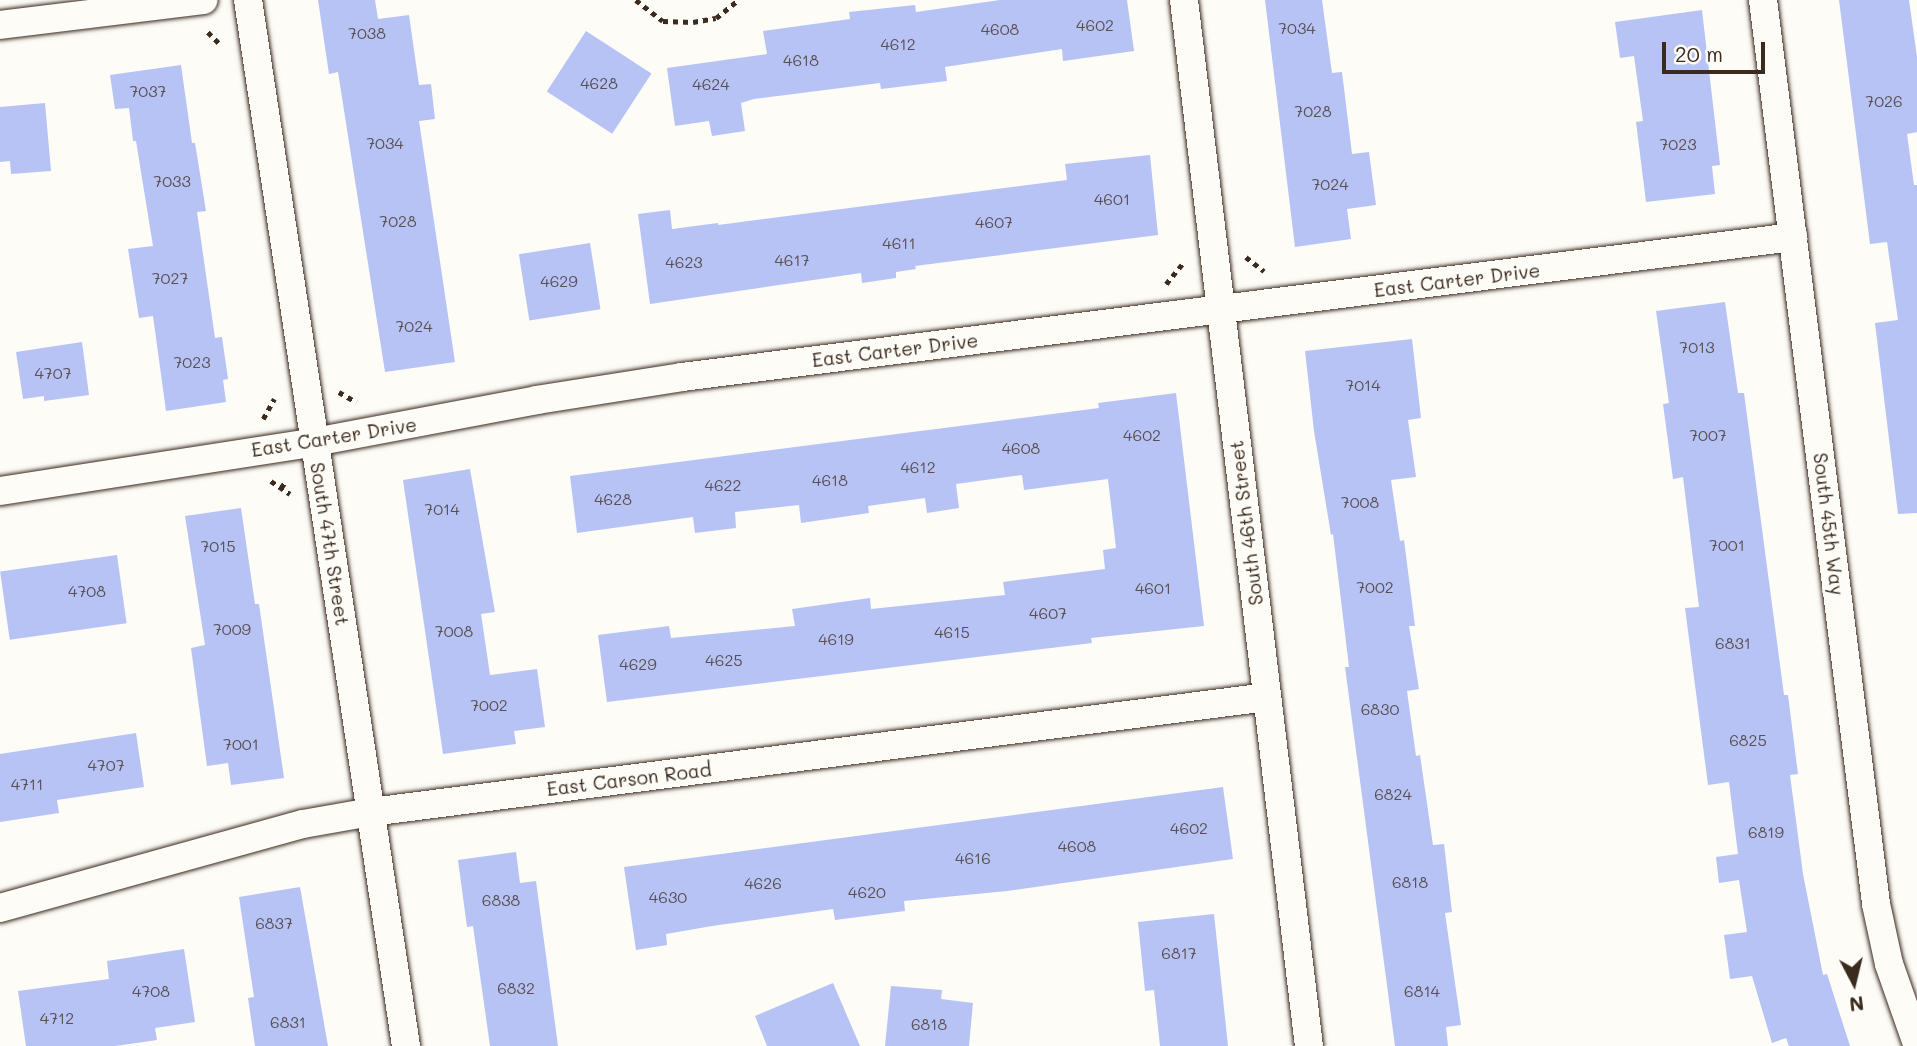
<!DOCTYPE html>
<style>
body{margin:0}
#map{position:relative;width:1917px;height:1046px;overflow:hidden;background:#fdfcf7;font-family:Mali,sans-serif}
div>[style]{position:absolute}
.building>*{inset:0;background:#b6c3f4;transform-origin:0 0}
.path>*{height:4.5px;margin-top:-2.25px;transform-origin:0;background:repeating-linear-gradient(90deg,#3b2a1e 0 5px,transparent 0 10px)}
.roads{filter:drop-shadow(0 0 2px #3b2a1e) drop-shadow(0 0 2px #3b2a1e)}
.minor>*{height:28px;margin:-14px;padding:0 14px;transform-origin:14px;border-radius:14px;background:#fdfcf7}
span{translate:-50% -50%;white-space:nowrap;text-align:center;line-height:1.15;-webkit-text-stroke:6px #fdfcf7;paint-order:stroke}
.number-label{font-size:16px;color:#5a5054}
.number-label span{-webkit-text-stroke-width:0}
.street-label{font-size:19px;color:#3b2a1e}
.north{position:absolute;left:1819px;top:948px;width:70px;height:70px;-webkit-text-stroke:5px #fdfcf7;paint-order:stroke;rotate:173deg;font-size:19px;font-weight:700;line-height:28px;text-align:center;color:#3b2a1e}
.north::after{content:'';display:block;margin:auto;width:24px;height:32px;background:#3b2a1e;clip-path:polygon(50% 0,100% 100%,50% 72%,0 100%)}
.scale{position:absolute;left:1662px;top:42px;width:103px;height:32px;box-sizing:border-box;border:4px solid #3b2a1e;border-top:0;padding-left:9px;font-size:21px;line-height:24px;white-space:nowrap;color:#3b2a1e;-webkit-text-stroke:5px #fdfcf7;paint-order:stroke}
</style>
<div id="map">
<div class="building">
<i style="clip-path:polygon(318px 0,375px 0,378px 19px,409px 15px,419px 85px,431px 84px,435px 119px,419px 121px,455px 362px,385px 372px,338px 72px,329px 74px)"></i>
<i style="clip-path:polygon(1000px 0,1127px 0,1134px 51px,1063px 61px,1062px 49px,945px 67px,947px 81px,881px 89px,880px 83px,754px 99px,741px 103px,745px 131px,712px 136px,709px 121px,675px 126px,667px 68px,767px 54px,763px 31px,850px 19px,849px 12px,915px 5px,916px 12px)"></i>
<i style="clip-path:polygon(1265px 0,1322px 0,1332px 73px,1342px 72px,1352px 154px,1369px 152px,1376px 205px,1347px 209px,1351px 239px,1295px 247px)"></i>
<i style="clip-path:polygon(1839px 0,1909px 0,1917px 57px,1917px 132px,1907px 134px,1914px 185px,1917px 185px,1917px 513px,1898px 514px,1875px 323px,1898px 320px,1887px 242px,1870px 244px)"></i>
<i style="clip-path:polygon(1702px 10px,1720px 165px,1712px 166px,1715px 194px,1646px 202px,1636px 122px,1643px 121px,1634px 56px,1620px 58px,1615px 22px)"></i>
<i style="left:586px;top:31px;width:78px;height:72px;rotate:33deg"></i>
<i style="clip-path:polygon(181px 65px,192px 143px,195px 143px,206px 211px,197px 212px,215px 338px,222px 337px,228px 379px,223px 380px,226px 402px,166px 411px,153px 316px,139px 318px,128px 249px,153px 246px,136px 141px,133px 141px,129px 108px,115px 109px,110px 75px)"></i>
<i style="clip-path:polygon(45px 103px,51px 171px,11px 174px,10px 161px,0 162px,0 107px)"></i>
<i style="clip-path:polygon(1150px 155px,1158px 235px,915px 266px,916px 269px,896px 272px,896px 278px,862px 283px,861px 273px,650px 304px,638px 214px,670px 210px,672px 229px,718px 223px,718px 225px,1067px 180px,1065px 164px)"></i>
<i style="left:590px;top:243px;width:67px;height:72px;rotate:81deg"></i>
<i style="clip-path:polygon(1725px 302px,1738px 393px,1744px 393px,1784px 695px,1788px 695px,1798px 774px,1790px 775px,1803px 874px,1823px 975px,1827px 974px,1850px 1046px,1789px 1046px,1786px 1038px,1772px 1043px,1752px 976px,1730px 979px,1724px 935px,1747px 932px,1739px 880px,1719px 883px,1716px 857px,1738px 854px,1729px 782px,1708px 785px,1685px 608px,1699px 607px,1683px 477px,1673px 479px,1663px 404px,1669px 403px,1656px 311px)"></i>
<i style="clip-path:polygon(1412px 339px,1421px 418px,1408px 420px,1416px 477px,1391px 480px,1400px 541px,1404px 540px,1415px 626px,1409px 626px,1419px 689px,1407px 691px,1416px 756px,1420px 755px,1433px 845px,1444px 844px,1452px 912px,1445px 913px,1461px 1025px,1446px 1027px,1448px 1046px,1395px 1046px,1345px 667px,1349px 667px,1333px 534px,1331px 535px,1314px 431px,1305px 351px)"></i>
<i style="clip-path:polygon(82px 342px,89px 395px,44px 401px,44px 396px,23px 399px,16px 352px)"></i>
<i style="clip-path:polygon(1176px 393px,1204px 626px,1091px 638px,1092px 643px,607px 702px,598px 635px,669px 626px,671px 638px,795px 626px,792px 609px,870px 598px,871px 609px,1005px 595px,1003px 582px,1105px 569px,1103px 550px,1116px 548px,1108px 479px,1024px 490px,1022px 475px,956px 484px,959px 508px,927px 513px,925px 498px,868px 506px,869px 513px,801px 523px,799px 505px,735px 512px,736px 528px,695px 533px,693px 517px,577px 533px,570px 476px,1099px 408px,1098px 403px)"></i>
<i style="clip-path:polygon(470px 469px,495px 612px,481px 614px,490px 675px,537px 669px,545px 727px,514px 731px,516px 744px,443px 754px,403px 480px)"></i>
<i style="clip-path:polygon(241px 508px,255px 604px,259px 604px,284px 778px,231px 785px,228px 763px,207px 766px,191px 648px,205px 645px,185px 516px)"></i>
<i style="left:117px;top:555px;width:69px;height:118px;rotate:82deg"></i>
<i style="clip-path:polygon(136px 733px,144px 787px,57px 800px,59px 813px,0 822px,0 754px)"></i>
<i style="clip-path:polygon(1223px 787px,1233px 859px,1007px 891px,904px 901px,905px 911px,835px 920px,833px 909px,712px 926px,666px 934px,667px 945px,636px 950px,624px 867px)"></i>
<i style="clip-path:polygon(516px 852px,520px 883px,536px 881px,558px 1046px,490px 1046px,473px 926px,467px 927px,458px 860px)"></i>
<i style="clip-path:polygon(300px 887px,328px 1046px,255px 1046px,248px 998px,254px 997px,239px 897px)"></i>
<i style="clip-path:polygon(1214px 914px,1228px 1046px,1160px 1046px,1154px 990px,1145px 991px,1138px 922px)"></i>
<i style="clip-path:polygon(184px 949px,195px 1022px,155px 1028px,157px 1040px,115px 1046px,26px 1046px,18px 991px,109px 979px,107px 961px)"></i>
<i style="clip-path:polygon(833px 983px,860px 1046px,767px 1046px,755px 1016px)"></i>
<i style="clip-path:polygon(891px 986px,942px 990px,941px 999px,973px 1003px,969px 1046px,885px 1046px)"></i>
</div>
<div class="path">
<i style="left:636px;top:0;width:34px;rotate:38deg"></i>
<i style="left:663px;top:21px;width:30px;rotate:2deg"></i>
<i style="left:693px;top:22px;width:23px;rotate:-10deg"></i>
<i style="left:716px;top:18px;width:28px;rotate:-39deg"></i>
<i style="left:208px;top:32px;width:18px;rotate:45deg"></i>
<i style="left:1246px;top:257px;width:23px;rotate:38deg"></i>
<i style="left:1166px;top:284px;width:26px;rotate:-51deg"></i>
<i style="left:339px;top:392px;width:20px;rotate:30deg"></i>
<i style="left:263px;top:419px;width:23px;rotate:-61deg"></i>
<i style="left:271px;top:481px;width:23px;rotate:34deg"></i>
<i style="left:281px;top:488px;width:7px;rotate:-56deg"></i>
</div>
<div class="roads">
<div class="minor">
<i style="left:248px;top:0;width:1058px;rotate:81.41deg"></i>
<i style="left:1184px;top:0;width:1053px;rotate:83.19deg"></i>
<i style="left:1763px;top:0;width:911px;rotate:82.87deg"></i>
<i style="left:1876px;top:904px;width:61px;rotate:77.8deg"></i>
<i style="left:1889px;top:964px;width:85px;rotate:70.7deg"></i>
<i style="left:0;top:25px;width:205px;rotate:-7deg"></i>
<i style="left:0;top:491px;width:319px;rotate:-8.8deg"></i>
<i style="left:315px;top:442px;width:226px;rotate:-10.7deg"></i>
<i style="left:537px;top:400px;width:147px;rotate:-9deg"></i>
<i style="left:682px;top:377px;width:1120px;rotate:-7.18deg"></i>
<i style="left:0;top:908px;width:314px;rotate:-15.5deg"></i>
<i style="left:303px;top:824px;width:69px;rotate:-10deg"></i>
<i style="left:371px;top:812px;width:903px;rotate:-7.31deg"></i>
</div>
</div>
<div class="number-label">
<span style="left:1095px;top:25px">4602</span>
<span style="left:1297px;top:28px">7034</span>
<span style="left:1000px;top:29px">4608</span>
<span style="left:367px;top:33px">7038</span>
<span style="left:898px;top:44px">4612</span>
<span style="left:801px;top:60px">4618</span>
<span style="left:599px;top:83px">4628</span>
<span style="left:711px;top:84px">4624</span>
<span style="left:148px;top:91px">7037</span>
<span style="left:1884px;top:101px">7026</span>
<span style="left:1313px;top:111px">7028</span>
<span style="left:385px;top:143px">7034</span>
<span style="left:1678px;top:144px">7023</span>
<span style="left:172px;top:181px">7033</span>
<span style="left:1330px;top:184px">7024</span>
<span style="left:1112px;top:199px">4601</span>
<span style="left:398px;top:221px">7028</span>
<span style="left:994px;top:222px">4607</span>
<span style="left:899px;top:243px">4611</span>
<span style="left:792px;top:260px">4617</span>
<span style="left:684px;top:262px">4623</span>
<span style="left:170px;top:278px">7027</span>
<span style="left:559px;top:281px">4629</span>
<span style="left:414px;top:326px">7024</span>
<span style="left:1697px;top:347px">7013</span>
<span style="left:192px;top:362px">7023</span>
<span style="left:53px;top:373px">4707</span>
<span style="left:1363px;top:385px">7014</span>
<span style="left:1142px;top:435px">4602</span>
<span style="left:1708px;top:435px">7007</span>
<span style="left:1021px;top:448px">4608</span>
<span style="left:918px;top:467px">4612</span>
<span style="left:830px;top:480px">4618</span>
<span style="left:723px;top:485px">4622</span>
<span style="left:613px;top:499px">4628</span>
<span style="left:1360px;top:502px">7008</span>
<span style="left:442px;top:509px">7014</span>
<span style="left:1727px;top:545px">7001</span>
<span style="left:218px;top:546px">7015</span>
<span style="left:1375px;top:587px">7002</span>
<span style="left:1153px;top:588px">4601</span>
<span style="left:87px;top:591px">4708</span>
<span style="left:1048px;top:613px">4607</span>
<span style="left:232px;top:629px">7009</span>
<span style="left:454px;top:631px">7008</span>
<span style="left:952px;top:632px">4615</span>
<span style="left:836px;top:639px">4619</span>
<span style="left:1733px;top:643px">6831</span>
<span style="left:724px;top:660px">4625</span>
<span style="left:638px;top:664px">4629</span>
<span style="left:489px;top:705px">7002</span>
<span style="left:1380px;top:709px">6830</span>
<span style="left:1748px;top:740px">6825</span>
<span style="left:241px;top:744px">7001</span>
<span style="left:106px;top:765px">4707</span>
<span style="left:27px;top:784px">4711</span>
<span style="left:1393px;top:794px">6824</span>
<span style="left:1189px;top:828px">4602</span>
<span style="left:1766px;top:832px">6819</span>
<span style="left:1077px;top:846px">4608</span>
<span style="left:973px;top:858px">4616</span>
<span style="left:1410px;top:882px">6818</span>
<span style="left:763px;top:883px">4626</span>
<span style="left:867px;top:892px">4620</span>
<span style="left:668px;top:897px">4630</span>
<span style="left:501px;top:900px">6838</span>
<span style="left:274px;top:923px">6837</span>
<span style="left:1179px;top:953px">6817</span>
<span style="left:516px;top:988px">6832</span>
<span style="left:151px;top:991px">4708</span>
<span style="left:1422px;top:991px">6814</span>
<span style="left:57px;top:1018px">4712</span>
<span style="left:288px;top:1022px">6831</span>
<span style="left:929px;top:1024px">6818</span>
</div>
<div class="street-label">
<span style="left:1457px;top:280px;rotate:-7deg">East Carter Drive</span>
<span style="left:895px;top:350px;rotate:-7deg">East Carter Drive</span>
<span style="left:334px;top:437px;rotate:-9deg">East Carter Drive</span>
<span style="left:1246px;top:523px;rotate:-97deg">South 46th Street</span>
<span style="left:1829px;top:524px;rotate:83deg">South 45th Way</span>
<span style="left:330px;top:544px;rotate:81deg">South 47th Street</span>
<span style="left:629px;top:779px;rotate:-7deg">East Carson Road</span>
</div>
<div class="north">N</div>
<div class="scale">20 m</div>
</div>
